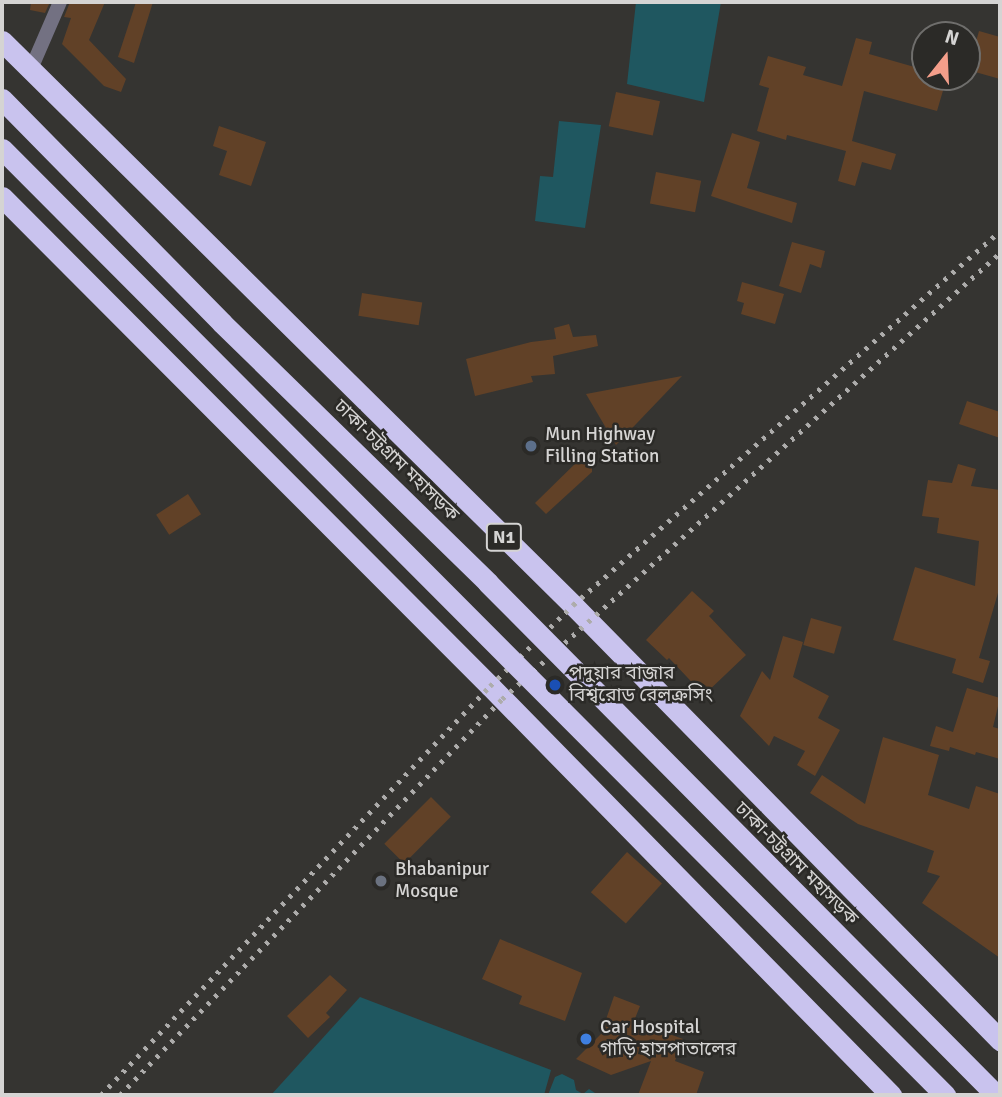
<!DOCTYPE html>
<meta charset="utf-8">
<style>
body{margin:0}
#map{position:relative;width:1002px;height:1097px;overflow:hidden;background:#353431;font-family:Signika,"Noto Sans Bengali",sans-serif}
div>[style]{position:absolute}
.water>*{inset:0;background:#1f5760}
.building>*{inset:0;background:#614127;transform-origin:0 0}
.street>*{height:14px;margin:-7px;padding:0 7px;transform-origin:7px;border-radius:7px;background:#737182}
.highway>*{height:21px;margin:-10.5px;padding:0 10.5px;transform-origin:10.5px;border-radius:10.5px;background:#c9c3ee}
.rail>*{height:5px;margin-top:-2.5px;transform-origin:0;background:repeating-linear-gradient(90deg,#adacab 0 3.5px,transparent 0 10.5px)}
.highway-bridge>*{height:21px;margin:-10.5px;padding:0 10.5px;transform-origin:10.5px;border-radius:10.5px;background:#c9c3ee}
.dots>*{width:19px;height:19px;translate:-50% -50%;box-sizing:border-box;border:4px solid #2b2a27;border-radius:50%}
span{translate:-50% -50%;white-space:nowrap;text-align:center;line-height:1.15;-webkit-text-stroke:5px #2b2a27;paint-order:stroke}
.shield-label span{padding:2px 5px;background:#2b2a27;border:2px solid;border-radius:5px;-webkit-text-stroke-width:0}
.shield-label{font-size:18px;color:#d5d4d3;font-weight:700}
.poi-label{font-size:19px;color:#d5d4d3}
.left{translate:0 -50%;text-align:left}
.street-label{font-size:19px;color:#d5d4d3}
.frame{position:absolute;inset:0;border:4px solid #d5d4d3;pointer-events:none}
.north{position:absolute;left:911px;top:21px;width:70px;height:70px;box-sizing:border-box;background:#2b2a27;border:2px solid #6f6e6c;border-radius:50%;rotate:18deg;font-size:19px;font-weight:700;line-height:28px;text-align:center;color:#d5d4d3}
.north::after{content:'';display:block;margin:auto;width:24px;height:32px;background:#f49e8a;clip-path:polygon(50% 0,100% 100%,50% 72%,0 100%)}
</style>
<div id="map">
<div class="water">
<i style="clip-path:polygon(636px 2px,721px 2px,704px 102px,627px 84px)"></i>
<i style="clip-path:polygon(559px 121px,601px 125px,585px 228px,535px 221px,540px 176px,553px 177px)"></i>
<i style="clip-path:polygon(360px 997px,551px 1070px,544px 1095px,271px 1095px)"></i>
<i style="clip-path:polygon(562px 1074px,574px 1080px,576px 1090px,583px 1094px,589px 1089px,598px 1095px,548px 1095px,555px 1077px)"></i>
</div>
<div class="building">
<i style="clip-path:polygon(31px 2px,50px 2px,45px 13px,30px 10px)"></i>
<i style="clip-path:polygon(70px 2px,105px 2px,89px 40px,126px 79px,121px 92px,104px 86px,62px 44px,71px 18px,64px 17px)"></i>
<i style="clip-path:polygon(136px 2px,153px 2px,134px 63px,118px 57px)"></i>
<i style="clip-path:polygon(979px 31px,1000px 37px,1000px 79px,968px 70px)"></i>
<i style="clip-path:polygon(856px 38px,872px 42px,869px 54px,925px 70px,925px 77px,947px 77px,937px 111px,864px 91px,852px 141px,896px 154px,891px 170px,862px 162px,855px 186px,838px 181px,846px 151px,787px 135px,786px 140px,757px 131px,769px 88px,759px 85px,768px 56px,806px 67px,803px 75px,842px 86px)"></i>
<i style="left:616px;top:92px;width:45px;height:35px;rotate:12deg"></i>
<i style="clip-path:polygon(219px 126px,266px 142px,251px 186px,219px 175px,227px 151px,213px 146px)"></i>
<i style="clip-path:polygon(732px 133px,760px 142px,747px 188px,797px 203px,792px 223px,711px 196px)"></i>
<i style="left:656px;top:172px;width:46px;height:32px;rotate:11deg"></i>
<i style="clip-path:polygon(792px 242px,825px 251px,821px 268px,810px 264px,801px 293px,779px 286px)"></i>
<i style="clip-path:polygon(742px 282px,784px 294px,775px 324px,741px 314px,744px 303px,737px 301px)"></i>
<i style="left:362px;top:293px;width:61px;height:23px;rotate:9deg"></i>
<i style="clip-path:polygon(569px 324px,573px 337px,596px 335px,598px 346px,553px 356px,555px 374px,531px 376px,533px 382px,475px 396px,466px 359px,531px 342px,556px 339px,554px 328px)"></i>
<i style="clip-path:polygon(682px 376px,616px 445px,586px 394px)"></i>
<i style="clip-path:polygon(967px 401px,1000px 412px,1000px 438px,959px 424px)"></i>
<i style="clip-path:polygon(583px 456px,592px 465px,592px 472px,546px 514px,535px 503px)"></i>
<i style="clip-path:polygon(958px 464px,976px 469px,971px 486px,1000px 490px,1000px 586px,979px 658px,990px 661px,983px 683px,952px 673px,956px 659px,893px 640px,915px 567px,975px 586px,979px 541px,937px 533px,939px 518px,922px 516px,928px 480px,952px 483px)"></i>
<i style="left:188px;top:494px;width:24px;height:38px;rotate:57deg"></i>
<i style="clip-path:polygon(692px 591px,714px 611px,709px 616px,746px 655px,704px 695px,669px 658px,667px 660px,646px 640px)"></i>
<i style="left:811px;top:618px;width:32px;height:28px;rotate:16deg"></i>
<i style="clip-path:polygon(783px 636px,803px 642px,793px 677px,829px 696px,818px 718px,840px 730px,815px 776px,797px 765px,805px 751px,774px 736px,769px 746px,740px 716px,762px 671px,770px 680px)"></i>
<i style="clip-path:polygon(967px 688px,1000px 698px,993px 727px,1000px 729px,1000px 759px,976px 752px,975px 755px,950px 747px,949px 751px,930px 746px,936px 726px,953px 732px)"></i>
<i style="clip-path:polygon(883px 737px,939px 755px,928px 795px,969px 809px,976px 786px,1000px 794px,1000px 958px,922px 903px,940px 876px,927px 872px,934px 851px,858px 824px,810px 793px,822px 775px,865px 804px)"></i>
<i style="left:431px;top:797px;width:28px;height:66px;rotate:45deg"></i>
<i style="left:627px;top:852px;width:47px;height:54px;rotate:42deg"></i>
<i style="clip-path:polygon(500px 939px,582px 973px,565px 1021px,519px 1004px,522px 996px,482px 979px)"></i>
<i style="clip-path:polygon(330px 975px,347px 990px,326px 1013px,330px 1017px,308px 1038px,287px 1016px)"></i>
<i style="clip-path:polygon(614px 996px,640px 1006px,634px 1021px,683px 1039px,675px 1061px,704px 1072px,696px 1095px,638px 1095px,651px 1061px,611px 1075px,576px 1059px,601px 1034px)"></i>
</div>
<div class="street">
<i style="left:31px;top:69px;width:73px;rotate:-66.6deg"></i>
</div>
<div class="highway">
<i style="left:2px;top:41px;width:803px;rotate:44.65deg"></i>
<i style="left:573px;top:605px;width:610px;rotate:45.53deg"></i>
<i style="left:2px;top:197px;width:691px;rotate:45.06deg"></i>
<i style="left:490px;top:686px;width:573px;rotate:45.57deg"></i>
</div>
<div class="rail">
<i style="left:101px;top:1095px;width:564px;rotate:-46.44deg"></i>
<i style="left:490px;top:686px;width:116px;rotate:-44.3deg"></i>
<i style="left:573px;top:605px;width:568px;rotate:-41.21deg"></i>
<i style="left:120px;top:1095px;width:550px;rotate:-46.03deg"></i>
<i style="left:502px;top:699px;width:669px;rotate:-41.85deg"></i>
</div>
<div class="highway-bridge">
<i style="left:2px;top:99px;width:314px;rotate:45.5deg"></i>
<i style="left:222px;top:323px;width:372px;rotate:44.3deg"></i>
<i style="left:488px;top:583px;width:721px;rotate:45.22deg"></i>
<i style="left:2px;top:149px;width:1336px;rotate:45.09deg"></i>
</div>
<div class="dots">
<i style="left:531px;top:446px;background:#5c6f8a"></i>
<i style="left:555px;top:685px;background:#1a4fb4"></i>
<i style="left:381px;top:881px;background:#6b7280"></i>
<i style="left:586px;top:1039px;background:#3f7fe0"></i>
</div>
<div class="shield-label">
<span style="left:504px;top:537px">N1</span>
</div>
<div class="poi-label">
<span class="left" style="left:545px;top:446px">Mun Highway<br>Filling Station</span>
<span class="left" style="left:569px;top:685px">পদুয়ার বাজার<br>বিশ্বরোড রেলক্রসিং</span>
<span class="left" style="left:395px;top:881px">Bhabanipur<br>Mosque</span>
<span class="left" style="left:600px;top:1039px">Car Hospital<br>গাড়ি হাসপাতালের</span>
</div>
<div class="street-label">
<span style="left:396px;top:461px;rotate:44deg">ঢাকা-চট্টগ্রাম মহাসড়ক</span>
<span style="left:796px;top:864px;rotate:45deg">ঢাকা-চট্টগ্রাম মহাসড়ক</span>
</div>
<div class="frame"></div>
<div class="north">N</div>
</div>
